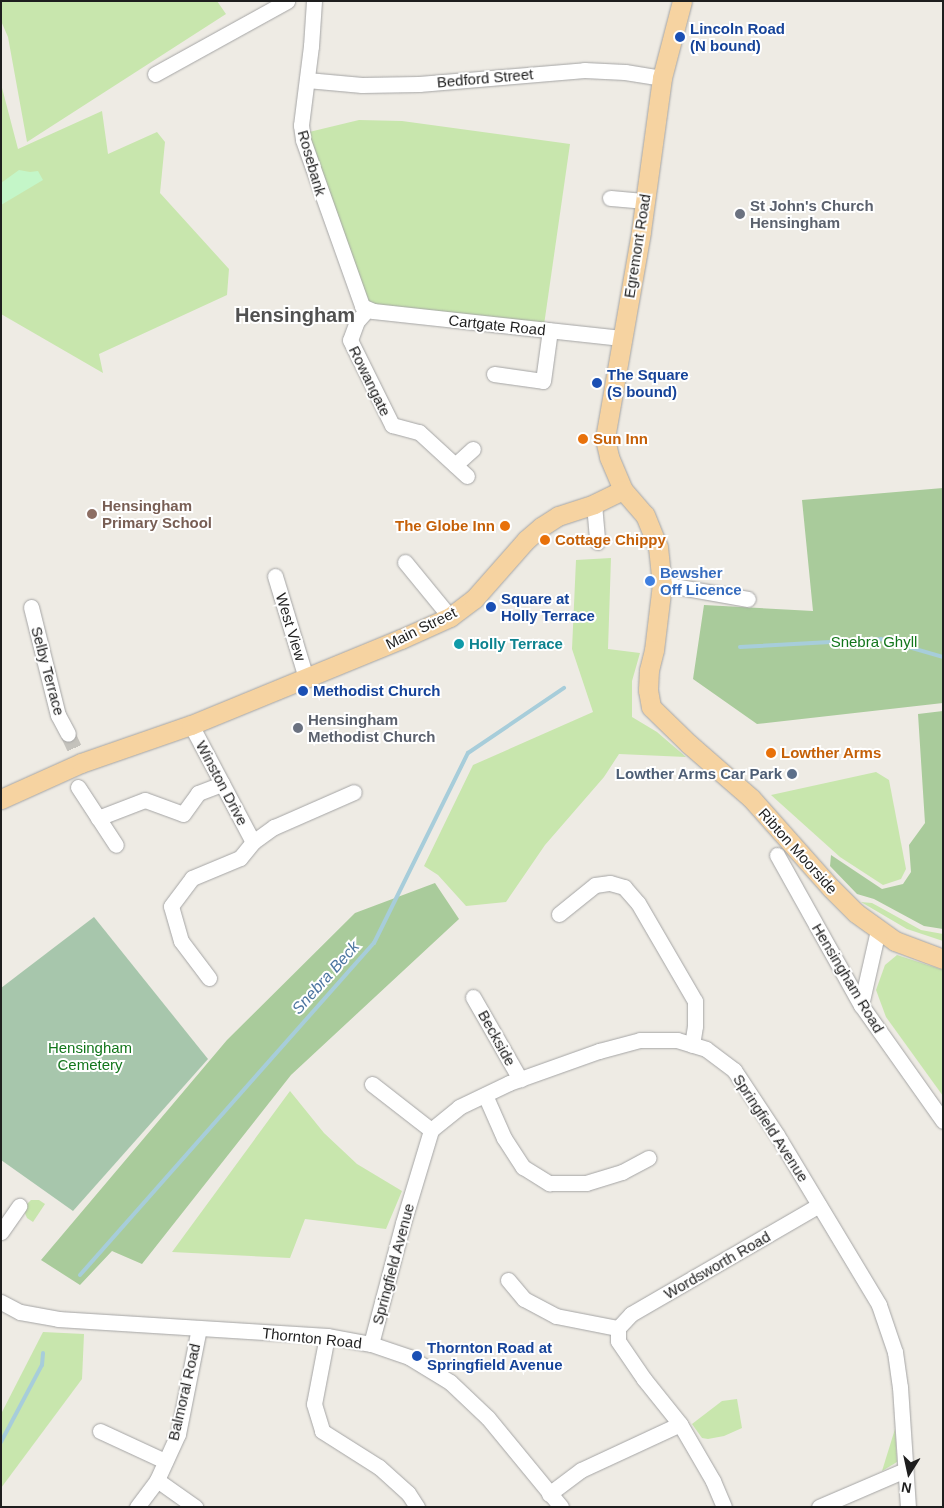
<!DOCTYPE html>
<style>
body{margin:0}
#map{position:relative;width:944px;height:1508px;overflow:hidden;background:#eeebe4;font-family:Arial,sans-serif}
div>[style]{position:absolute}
.grass>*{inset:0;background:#c8e6ad}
.forest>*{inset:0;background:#a9cb9b}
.cemetery>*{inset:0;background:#a7c6ac}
.park>*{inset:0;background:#c4f6c8}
.stream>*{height:4px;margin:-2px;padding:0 2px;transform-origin:2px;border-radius:2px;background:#a7cdda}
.minor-tunnel>*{height:15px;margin-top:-7.5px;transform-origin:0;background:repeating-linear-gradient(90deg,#c4c2bc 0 15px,transparent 0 23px)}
.roads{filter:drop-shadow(0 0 1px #a5a5a5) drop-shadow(0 0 1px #a5a5a5)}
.minor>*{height:15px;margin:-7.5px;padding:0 7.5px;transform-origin:7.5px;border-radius:7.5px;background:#fff}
.major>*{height:19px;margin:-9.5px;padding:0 9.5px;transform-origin:9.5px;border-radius:9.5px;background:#f6d3a1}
.dots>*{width:14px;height:14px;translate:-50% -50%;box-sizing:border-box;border:2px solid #fff;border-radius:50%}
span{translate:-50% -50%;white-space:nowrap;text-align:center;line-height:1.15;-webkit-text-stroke:4px #fff;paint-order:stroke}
.transit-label{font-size:15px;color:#164399;font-weight:700}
.left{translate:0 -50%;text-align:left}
.street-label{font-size:15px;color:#1e1e1e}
.worship-label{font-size:15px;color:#5b616d;font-weight:700}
.food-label{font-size:15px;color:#c56008;font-weight:700}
.right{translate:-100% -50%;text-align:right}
.education-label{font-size:15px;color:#785e54;font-weight:700}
.shop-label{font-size:15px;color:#366cbe;font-weight:700}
.park-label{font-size:15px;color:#12761b}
.culture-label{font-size:15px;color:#0d838f;font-weight:700}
.service-label{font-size:15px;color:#4e5e75;font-weight:700}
.water-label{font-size:16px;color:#4d76a0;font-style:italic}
.district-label{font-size:20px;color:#515151;font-weight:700}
.frame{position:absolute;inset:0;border:2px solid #1e1e1e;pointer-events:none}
.north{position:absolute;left:884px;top:1448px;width:50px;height:50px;-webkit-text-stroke:4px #fff;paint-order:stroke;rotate:190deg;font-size:14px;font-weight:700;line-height:20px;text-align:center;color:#1e1e1e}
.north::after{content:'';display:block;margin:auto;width:18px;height:22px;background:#1e1e1e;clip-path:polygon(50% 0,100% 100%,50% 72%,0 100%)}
</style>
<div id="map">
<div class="grass">
<i style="clip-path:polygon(1px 1px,217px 1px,226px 14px,27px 142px,8px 37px,1px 21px)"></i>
<i style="clip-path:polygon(1px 84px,18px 149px,102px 111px,108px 154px,157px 132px,165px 142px,160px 193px,229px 269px,227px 295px,99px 354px,103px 373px,1px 314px)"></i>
<i style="clip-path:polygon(359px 120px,402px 121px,570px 144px,544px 325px,372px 304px,366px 298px,305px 133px)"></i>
<i style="clip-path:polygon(611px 558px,608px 649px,640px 653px,632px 681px,632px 717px,657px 732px,686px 757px,619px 754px,604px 777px,545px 845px,506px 902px,466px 906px,438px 875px,424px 866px,473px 765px,593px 712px,572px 649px,576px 560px)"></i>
<i style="clip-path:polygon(876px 772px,889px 780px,906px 869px,901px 879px,883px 885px,840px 857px,771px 795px)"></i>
<i style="clip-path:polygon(861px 902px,872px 903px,921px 930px,943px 934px,943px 941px,907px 929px)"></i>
<i style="clip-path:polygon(897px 955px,943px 970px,943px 1096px,886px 1017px,876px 990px,885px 965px)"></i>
<i style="clip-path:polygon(290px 1091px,324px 1133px,357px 1164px,402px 1191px,386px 1229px,305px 1219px,290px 1258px,172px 1252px)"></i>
<i style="clip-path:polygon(31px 1200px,39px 1200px,45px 1204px,33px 1222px,27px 1218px,24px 1211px,26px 1205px)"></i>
<i style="clip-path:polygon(43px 1332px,84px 1334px,82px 1379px,1px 1488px,1px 1414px)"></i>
<i style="clip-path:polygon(737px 1399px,742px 1428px,724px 1436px,708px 1439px,702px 1438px,692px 1424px,722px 1401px)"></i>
<i style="clip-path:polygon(895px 1429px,897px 1462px,882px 1471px)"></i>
</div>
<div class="forest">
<i style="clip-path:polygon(943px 488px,943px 703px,757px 724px,693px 679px,704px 605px,813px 611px,802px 500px)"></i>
<i style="clip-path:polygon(943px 711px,943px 929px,924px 926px,874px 899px,857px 894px,830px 866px,831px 855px,882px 889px,903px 884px,911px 872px,909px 845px,925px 823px,918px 714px)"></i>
<i style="clip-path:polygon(435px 883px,459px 919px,291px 1075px,142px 1264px,112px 1251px,80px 1285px,41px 1260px,227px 1040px,355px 913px)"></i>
</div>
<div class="cemetery">
<i style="clip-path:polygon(94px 917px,208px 1059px,73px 1211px,1px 1160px,1px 988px)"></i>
</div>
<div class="park">
<i style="clip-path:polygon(19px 170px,30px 172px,38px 171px,43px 180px,1px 205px,1px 183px)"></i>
</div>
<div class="stream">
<i style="left:740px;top:647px;width:141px;rotate:-3.2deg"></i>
<i style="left:881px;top:639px;width:65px;rotate:16.2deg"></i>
<i style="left:80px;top:1275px;width:443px;rotate:-48.5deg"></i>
<i style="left:374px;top:943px;width:212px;rotate:-63.7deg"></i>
<i style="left:468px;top:753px;width:116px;rotate:-34.1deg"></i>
<i style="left:1px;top:1442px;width:87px;rotate:-62deg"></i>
<i style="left:42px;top:1365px;width:12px;rotate:-85deg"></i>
</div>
<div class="minor-tunnel">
<i style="left:68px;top:734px;width:19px;rotate:65deg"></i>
</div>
<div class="roads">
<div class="minor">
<i style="left:314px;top:1px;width:45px;rotate:93.8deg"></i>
<i style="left:311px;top:46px;width:80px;rotate:97.2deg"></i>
<i style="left:301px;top:125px;width:15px;rotate:82deg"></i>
<i style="left:303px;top:140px;width:176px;rotate:70.4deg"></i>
<i style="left:362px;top:306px;width:12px;rotate:24deg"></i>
<i style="left:373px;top:311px;width:250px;rotate:6.2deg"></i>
<i style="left:155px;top:74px;width:151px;rotate:-28.9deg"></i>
<i style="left:307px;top:80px;width:55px;rotate:5.2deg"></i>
<i style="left:362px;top:85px;width:57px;rotate:-1deg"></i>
<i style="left:419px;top:84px;width:166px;rotate:-4.8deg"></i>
<i style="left:584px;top:70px;width:41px;rotate:2.8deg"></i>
<i style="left:625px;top:72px;width:37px;rotate:9deg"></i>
<i style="left:610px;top:198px;width:34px;rotate:5deg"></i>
<i style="left:367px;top:310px;width:15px;rotate:132deg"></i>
<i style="left:357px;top:321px;width:20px;rotate:110deg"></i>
<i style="left:350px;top:340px;width:95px;rotate:63.7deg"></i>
<i style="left:392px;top:425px;width:28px;rotate:15deg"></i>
<i style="left:419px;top:432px;width:65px;rotate:42.5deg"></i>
<i style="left:494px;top:374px;width:49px;rotate:8.1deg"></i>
<i style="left:543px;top:381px;width:51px;rotate:-82.2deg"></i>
<i style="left:455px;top:465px;width:24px;rotate:-42deg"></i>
<i style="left:594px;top:504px;width:38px;rotate:85deg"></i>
<i style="left:405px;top:562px;width:71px;rotate:50.7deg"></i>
<i style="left:275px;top:576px;width:107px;rotate:73.1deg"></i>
<i style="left:662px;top:584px;width:87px;rotate:9.9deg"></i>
<i style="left:31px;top:607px;width:111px;rotate:76deg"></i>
<i style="left:58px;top:715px;width:21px;rotate:62deg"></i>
<i style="left:191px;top:725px;width:132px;rotate:62.1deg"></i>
<i style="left:78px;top:787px;width:69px;rotate:56.8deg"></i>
<i style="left:98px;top:818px;width:50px;rotate:-21deg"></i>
<i style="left:145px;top:800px;width:40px;rotate:20.2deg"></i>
<i style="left:183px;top:814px;width:26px;rotate:-54deg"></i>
<i style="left:198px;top:793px;width:26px;rotate:-21deg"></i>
<i style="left:777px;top:855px;width:172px;rotate:60.8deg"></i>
<i style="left:861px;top:1005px;width:142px;rotate:54.7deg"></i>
<i style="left:559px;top:914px;width:46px;rotate:-38.9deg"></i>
<i style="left:595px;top:885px;width:15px;rotate:-8deg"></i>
<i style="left:610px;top:883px;width:15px;rotate:16deg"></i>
<i style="left:624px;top:887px;width:21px;rotate:49deg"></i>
<i style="left:638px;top:903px;width:113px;rotate:59.8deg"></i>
<i style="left:695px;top:1001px;width:25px;rotate:90deg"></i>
<i style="left:695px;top:1026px;width:19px;rotate:99deg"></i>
<i style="left:209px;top:978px;width:46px;rotate:-127.1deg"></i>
<i style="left:181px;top:941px;width:36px;rotate:-106deg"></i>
<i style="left:171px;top:906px;width:35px;rotate:-53deg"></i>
<i style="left:192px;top:878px;width:52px;rotate:-22.6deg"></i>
<i style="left:240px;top:858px;width:21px;rotate:-51deg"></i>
<i style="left:253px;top:842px;width:26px;rotate:-36deg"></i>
<i style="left:274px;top:827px;width:87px;rotate:-23.6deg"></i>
<i style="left:473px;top:997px;width:95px;rotate:60.2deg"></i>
<i style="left:861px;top:1005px;width:77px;rotate:-77.2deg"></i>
<i style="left:372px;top:1084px;width:75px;rotate:37.9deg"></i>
<i style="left:485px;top:1095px;width:47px;rotate:66.2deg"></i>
<i style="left:504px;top:1138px;width:35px;rotate:57deg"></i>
<i style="left:523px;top:1167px;width:31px;rotate:32deg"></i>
<i style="left:549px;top:1183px;width:37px"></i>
<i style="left:586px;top:1183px;width:38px;rotate:-17deg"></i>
<i style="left:622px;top:1172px;width:30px;rotate:-28deg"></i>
<i style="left:1px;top:1232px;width:32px;rotate:-55deg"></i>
<i style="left:508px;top:1280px;width:25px;rotate:50deg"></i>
<i style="left:524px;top:1299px;width:36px;rotate:28deg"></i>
<i style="left:556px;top:1316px;width:63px;rotate:11deg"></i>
<i style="left:1px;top:1302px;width:21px;rotate:28deg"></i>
<i style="left:20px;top:1312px;width:39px;rotate:10deg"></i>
<i style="left:58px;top:1319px;width:270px;rotate:3.6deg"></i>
<i style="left:327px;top:1336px;width:45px;rotate:10.3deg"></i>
<i style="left:371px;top:1344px;width:40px;rotate:18.9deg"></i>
<i style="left:409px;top:1357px;width:48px;rotate:31.4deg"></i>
<i style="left:450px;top:1382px;width:52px;rotate:43.5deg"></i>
<i style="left:488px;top:1418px;width:115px;rotate:50.6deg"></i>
<i style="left:618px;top:1328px;width:19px;rotate:-47deg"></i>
<i style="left:631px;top:1314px;width:217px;rotate:-30.1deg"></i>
<i style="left:618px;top:1328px;width:13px;rotate:90deg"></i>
<i style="left:618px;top:1341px;width:46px;rotate:55.6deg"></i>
<i style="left:644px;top:1379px;width:58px;rotate:51.3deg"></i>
<i style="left:680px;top:1424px;width:66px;rotate:59.9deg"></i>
<i style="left:713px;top:1481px;width:28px;rotate:67deg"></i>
<i style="left:327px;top:1336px;width:69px;rotate:100.8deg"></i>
<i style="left:314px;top:1404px;width:28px;rotate:73deg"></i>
<i style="left:322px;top:1431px;width:67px;rotate:32.3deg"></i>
<i style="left:379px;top:1467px;width:39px;rotate:42deg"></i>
<i style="left:408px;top:1493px;width:17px;rotate:57deg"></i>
<i style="left:371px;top:1344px;width:125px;rotate:-75.2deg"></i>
<i style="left:403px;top:1223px;width:97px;rotate:-73.2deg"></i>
<i style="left:431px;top:1130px;width:36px;rotate:-39deg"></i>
<i style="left:459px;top:1107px;width:55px;rotate:-25.6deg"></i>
<i style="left:509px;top:1083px;width:96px;rotate:-19.6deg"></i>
<i style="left:599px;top:1051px;width:42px;rotate:-15deg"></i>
<i style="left:640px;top:1040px;width:37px"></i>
<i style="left:677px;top:1040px;width:30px;rotate:17deg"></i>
<i style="left:706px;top:1049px;width:35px;rotate:37deg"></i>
<i style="left:734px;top:1070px;width:78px;rotate:56.5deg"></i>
<i style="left:777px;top:1135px;width:198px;rotate:59deg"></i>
<i style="left:879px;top:1305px;width:50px;rotate:71.2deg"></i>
<i style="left:895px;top:1352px;width:35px;rotate:82deg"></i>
<i style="left:900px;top:1387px;width:120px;rotate:86.2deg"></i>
<i style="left:100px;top:1431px;width:72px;rotate:24.8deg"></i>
<i style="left:157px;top:1480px;width:47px;rotate:35.4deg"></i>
<i style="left:549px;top:1494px;width:40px;rotate:-37deg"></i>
<i style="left:581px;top:1470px;width:109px;rotate:-24.9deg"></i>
<i style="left:137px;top:1507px;width:34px;rotate:-53deg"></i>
<i style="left:157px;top:1480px;width:51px;rotate:-65.5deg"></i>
<i style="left:178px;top:1434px;width:108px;rotate:-78.8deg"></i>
<i style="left:819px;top:1507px;width:94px;rotate:-23.3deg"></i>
</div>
<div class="major">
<i style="left:682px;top:1px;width:80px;rotate:104.6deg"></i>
<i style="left:662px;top:78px;width:155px;rotate:97.8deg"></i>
<i style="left:641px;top:232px;width:210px;rotate:99.9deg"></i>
<i style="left:605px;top:439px;width:18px;rotate:77deg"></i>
<i style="left:609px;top:457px;width:36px;rotate:67deg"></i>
<i style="left:623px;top:490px;width:33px;rotate:49deg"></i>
<i style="left:645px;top:515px;width:35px;rotate:68deg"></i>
<i style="left:658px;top:547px;width:37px;rotate:84deg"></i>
<i style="left:662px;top:584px;width:66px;rotate:96.9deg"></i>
<i style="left:654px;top:650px;width:21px;rotate:104deg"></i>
<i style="left:649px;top:670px;width:20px;rotate:93deg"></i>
<i style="left:648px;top:690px;width:17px;rotate:80deg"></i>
<i style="left:651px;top:707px;width:53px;rotate:44.2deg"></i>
<i style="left:689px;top:744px;width:82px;rotate:41.1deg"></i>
<i style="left:751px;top:798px;width:120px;rotate:48.4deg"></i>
<i style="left:831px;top:888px;width:35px;rotate:45deg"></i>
<i style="left:856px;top:913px;width:48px;rotate:35.7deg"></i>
<i style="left:895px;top:941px;width:51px;rotate:20.6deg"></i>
<i style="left:1px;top:799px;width:88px;rotate:-24.2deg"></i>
<i style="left:81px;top:763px;width:116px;rotate:-19.1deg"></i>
<i style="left:191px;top:725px;width:227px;rotate:-22.3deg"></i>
<i style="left:401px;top:639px;width:54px;rotate:-24.2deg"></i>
<i style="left:450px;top:617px;width:30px;rotate:-37deg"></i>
<i style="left:474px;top:599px;width:79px;rotate:-48.6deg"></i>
<i style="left:526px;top:540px;width:20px;rotate:-41deg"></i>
<i style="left:541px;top:527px;width:20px;rotate:-33deg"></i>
<i style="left:558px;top:516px;width:38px;rotate:-18deg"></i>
<i style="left:594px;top:504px;width:32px;rotate:-26deg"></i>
</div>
</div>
<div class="dots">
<i style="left:680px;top:37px;background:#1a4fb4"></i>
<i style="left:740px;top:214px;background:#6b7280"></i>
<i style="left:597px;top:383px;background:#1a4fb4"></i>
<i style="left:583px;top:439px;background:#e8710a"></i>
<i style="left:92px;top:514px;background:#8d6e63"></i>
<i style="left:505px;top:526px;background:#e8710a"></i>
<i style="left:545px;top:540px;background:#e8710a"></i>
<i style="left:650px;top:581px;background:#3f7fe0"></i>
<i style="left:491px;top:607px;background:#1a4fb4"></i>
<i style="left:459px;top:644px;background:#0f9aa8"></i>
<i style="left:303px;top:691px;background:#1a4fb4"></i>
<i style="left:298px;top:728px;background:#6b7280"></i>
<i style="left:771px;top:753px;background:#e8710a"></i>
<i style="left:792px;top:774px;background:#5c6f8a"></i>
<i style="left:417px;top:1356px;background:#1a4fb4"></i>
</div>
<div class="transit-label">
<span class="left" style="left:690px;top:37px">Lincoln Road<br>(N bound)</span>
<span class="left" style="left:607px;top:383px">The Square<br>(S bound)</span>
<span class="left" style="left:501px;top:607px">Square at<br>Holly Terrace</span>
<span class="left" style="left:313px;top:691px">Methodist Church</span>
<span class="left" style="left:427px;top:1356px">Thornton Road at<br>Springfield Avenue</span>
</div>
<div class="street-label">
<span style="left:485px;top:78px;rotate:-5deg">Bedford Street</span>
<span style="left:312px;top:163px;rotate:74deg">Rosebank</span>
<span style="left:637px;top:246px;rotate:-81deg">Egremont Road</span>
<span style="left:497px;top:325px;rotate:6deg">Cartgate Road</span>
<span style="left:370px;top:381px;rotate:64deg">Rowangate</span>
<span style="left:291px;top:627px;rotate:73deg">West View</span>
<span style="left:421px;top:628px;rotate:-26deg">Main Street</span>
<span style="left:48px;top:671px;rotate:75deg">Selby Terrace</span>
<span style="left:222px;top:783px;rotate:62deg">Winston Drive</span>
<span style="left:798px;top:851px;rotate:48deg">Ribton Moorside</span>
<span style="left:848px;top:978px;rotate:59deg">Hensingham Road</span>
<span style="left:497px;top:1038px;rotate:61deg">Beckside</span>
<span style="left:771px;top:1128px;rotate:57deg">Springfield Avenue</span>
<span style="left:393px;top:1264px;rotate:-75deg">Springfield Avenue</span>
<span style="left:717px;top:1265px;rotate:-30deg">Wordsworth Road</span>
<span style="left:312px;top:1338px;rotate:6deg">Thornton Road</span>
<span style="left:184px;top:1392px;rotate:-77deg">Balmoral Road</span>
</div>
<div class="worship-label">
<span class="left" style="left:750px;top:214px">St John's Church<br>Hensingham</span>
<span class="left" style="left:308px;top:728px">Hensingham<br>Methodist Church</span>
</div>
<div class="food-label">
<span class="left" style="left:593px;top:439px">Sun Inn</span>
<span class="right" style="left:495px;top:526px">The Globe Inn</span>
<span class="left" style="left:555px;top:540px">Cottage Chippy</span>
<span class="left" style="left:781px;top:753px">Lowther Arms</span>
</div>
<div class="education-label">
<span class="left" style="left:102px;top:514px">Hensingham<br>Primary School</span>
</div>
<div class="shop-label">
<span class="left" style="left:660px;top:581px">Bewsher<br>Off Licence</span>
</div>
<div class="park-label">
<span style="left:874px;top:642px">Snebra Ghyll</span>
<span style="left:90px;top:1056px">Hensingham<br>Cemetery</span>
</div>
<div class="culture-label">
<span class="left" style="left:469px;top:644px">Holly Terrace</span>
</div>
<div class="service-label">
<span class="right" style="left:782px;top:774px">Lowther Arms Car Park</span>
</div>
<div class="water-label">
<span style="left:326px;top:978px;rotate:-48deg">Snebra Beck</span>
</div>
<div class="district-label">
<span style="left:295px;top:315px">Hensingham</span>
</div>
<div class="frame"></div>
<div class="north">N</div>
</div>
